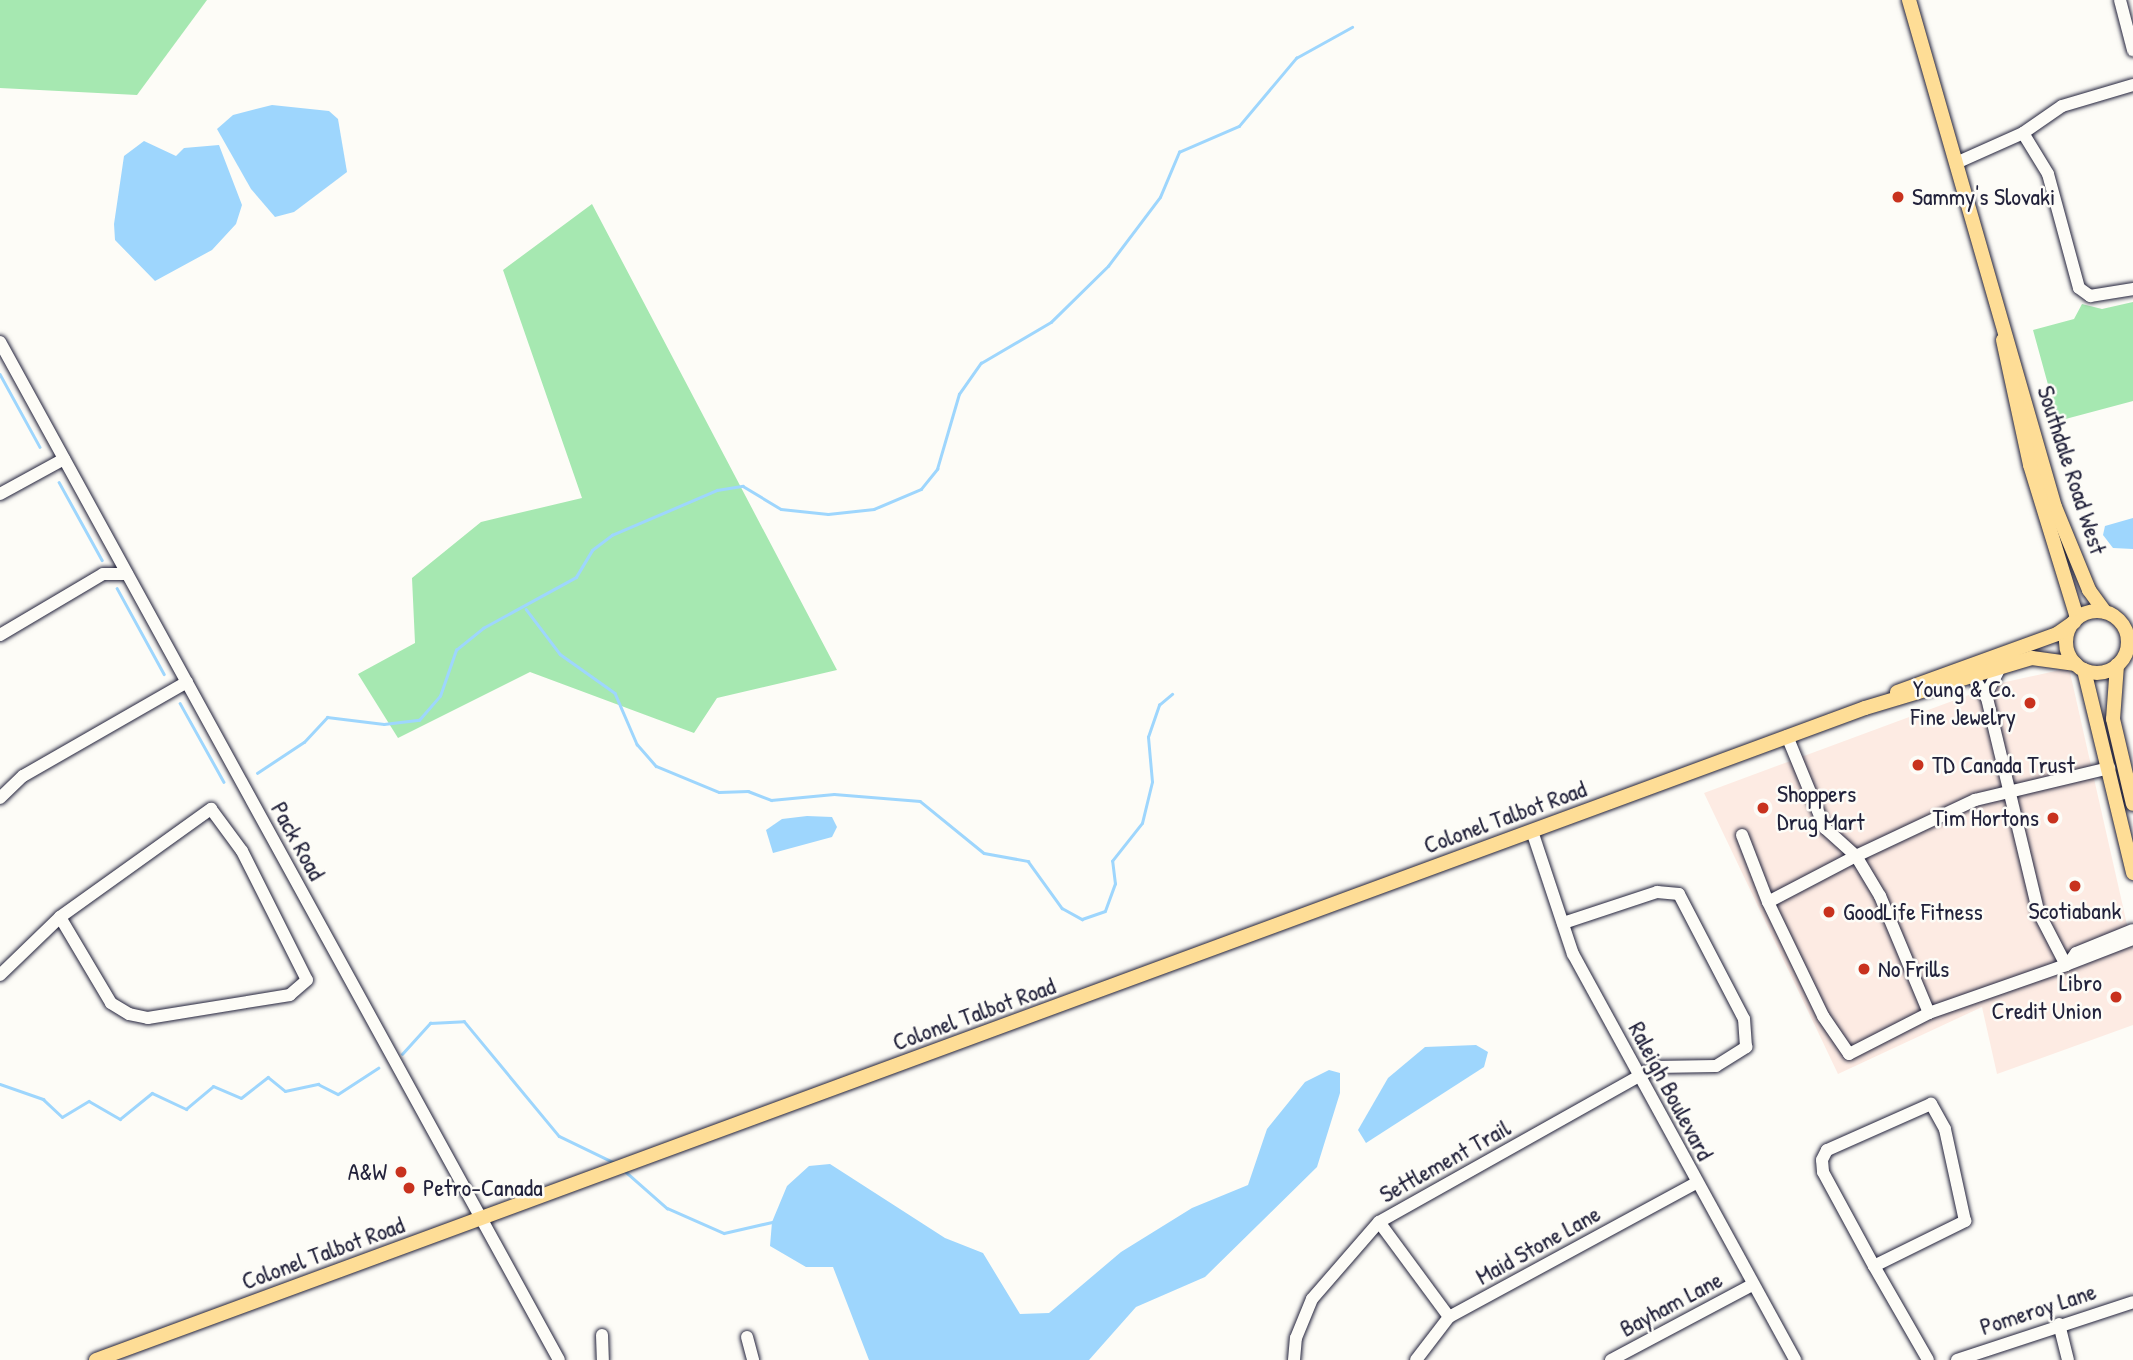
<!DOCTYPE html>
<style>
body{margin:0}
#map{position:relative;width:2133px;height:1360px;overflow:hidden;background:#fdfcf7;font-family:"Patrick Hand",sans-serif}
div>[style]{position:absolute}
.built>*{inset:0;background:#fdebe3}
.green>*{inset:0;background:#a6e8b1}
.water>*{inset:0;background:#9ed6fd}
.stream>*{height:2.5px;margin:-1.25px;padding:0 1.25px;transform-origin:1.25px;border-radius:1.25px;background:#9ed6fd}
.roads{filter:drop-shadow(0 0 2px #22223b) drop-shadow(0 0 2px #22223b)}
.minor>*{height:12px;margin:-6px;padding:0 6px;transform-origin:6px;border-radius:6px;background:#fdfcf7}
.major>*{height:14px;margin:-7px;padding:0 7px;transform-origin:7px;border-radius:7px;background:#fedd96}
.major>.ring{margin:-7px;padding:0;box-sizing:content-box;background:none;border:14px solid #fedd96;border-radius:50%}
.dots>*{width:19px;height:19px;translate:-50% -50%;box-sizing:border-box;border:4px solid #fdfcf7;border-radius:50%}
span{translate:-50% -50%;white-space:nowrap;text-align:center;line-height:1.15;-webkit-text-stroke:5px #fdfcf7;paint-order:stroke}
.poi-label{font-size:24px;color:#22223b}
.left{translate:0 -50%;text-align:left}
.right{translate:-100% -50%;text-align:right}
.street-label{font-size:24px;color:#22223b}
</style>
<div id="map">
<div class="built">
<i style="clip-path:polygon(2069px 668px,2133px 951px,2133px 1025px,1997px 1074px,1982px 1007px,1838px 1074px,1704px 793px,2001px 683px)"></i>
</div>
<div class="green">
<i style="clip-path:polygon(0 0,207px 0,137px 95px,0 88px)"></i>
<i style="clip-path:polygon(592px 204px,837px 670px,717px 698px,694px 733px,530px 672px,398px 738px,358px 674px,415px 643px,412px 578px,481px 522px,582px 498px,503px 270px)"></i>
<i style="clip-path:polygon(2133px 302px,2133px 401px,2058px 421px,2033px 330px,2074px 319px,2082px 304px,2102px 309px)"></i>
</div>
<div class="water">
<i style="clip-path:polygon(272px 105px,329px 111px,338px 119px,347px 172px,294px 212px,275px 217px,251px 189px,217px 129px,233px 115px)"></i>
<i style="clip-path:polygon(144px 141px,176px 156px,184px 148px,219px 145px,242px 205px,236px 224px,212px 250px,155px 281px,115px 240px,114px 224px,124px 156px)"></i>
<i style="clip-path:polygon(2133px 518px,2133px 549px,2113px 548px,2103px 535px,2105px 526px)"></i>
<i style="clip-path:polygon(807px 816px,832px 817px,837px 827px,832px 837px,773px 853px,766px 830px,782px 819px)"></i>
<i style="clip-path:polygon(1476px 1045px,1488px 1052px,1484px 1067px,1366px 1143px,1358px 1130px,1388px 1078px,1425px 1047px)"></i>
<i style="clip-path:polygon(1329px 1070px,1340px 1073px,1340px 1093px,1317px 1167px,1205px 1277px,1136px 1307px,1089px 1360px,869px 1360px,833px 1267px,806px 1267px,770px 1246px,772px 1222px,787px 1186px,809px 1166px,830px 1164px,945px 1238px,983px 1253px,1020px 1314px,1049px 1313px,1121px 1252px,1192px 1208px,1248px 1185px,1267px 1129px,1305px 1082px)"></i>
</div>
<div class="stream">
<i style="left:0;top:374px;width:83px;rotate:61.3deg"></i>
<i style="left:59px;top:482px;width:89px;rotate:61.1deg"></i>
<i style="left:117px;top:588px;width:98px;rotate:61.3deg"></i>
<i style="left:526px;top:609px;width:56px;rotate:52.9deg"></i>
<i style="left:560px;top:654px;width:67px;rotate:35.3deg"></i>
<i style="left:615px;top:693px;width:56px;rotate:66.7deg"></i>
<i style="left:637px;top:744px;width:29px;rotate:49deg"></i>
<i style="left:656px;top:766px;width:68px;rotate:22.4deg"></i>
<i style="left:719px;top:792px;width:29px;rotate:-2deg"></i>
<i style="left:748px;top:791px;width:25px;rotate:21deg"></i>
<i style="left:771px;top:800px;width:63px;rotate:-5.4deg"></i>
<i style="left:834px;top:794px;width:86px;rotate:4.7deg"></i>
<i style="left:920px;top:801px;width:82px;rotate:39.1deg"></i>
<i style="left:984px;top:853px;width:45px;rotate:10.3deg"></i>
<i style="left:1028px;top:861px;width:58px;rotate:54.1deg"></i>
<i style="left:1062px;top:908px;width:23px;rotate:29deg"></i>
<i style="left:1082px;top:919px;width:24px;rotate:-19deg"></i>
<i style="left:1105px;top:911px;width:29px;rotate:-70deg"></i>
<i style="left:1115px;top:884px;width:23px;rotate:-97deg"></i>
<i style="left:1112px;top:861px;width:48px;rotate:-51.7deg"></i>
<i style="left:1142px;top:823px;width:42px;rotate:-76.3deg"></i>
<i style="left:1152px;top:782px;width:45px;rotate:-95.1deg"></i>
<i style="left:1148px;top:737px;width:34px;rotate:-71deg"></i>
<i style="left:1159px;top:705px;width:17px;rotate:-40deg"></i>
<i style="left:180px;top:703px;width:90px;rotate:60.9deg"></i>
<i style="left:257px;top:773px;width:56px;rotate:-33.4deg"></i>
<i style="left:304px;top:742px;width:34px;rotate:-47deg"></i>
<i style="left:327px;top:717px;width:57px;rotate:7deg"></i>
<i style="left:384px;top:724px;width:35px;rotate:-7deg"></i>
<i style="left:419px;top:720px;width:32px;rotate:-49deg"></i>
<i style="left:440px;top:696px;width:49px;rotate:-70.8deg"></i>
<i style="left:456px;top:650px;width:35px;rotate:-39deg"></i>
<i style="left:483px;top:628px;width:106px;rotate:-28.7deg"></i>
<i style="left:576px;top:577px;width:31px;rotate:-59deg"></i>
<i style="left:592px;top:550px;width:25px;rotate:-37deg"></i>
<i style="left:612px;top:535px;width:114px;rotate:-23.2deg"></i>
<i style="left:717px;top:490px;width:26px;rotate:-9deg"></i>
<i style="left:743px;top:486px;width:44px;rotate:31.2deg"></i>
<i style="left:781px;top:509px;width:47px;rotate:6.1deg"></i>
<i style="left:828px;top:514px;width:46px;rotate:-6.2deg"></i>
<i style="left:874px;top:509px;width:51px;rotate:-23.1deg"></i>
<i style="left:921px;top:489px;width:26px;rotate:-51deg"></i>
<i style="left:937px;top:469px;width:78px;rotate:-73.7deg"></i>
<i style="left:959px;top:394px;width:38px;rotate:-55deg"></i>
<i style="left:981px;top:363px;width:81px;rotate:-30.4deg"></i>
<i style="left:1051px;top:322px;width:80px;rotate:-44.5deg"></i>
<i style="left:1108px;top:266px;width:86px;rotate:-53deg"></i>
<i style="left:1160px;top:197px;width:49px;rotate:-67.1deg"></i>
<i style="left:1179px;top:152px;width:65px;rotate:-23.4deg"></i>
<i style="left:1239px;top:126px;width:89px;rotate:-50deg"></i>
<i style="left:1296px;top:58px;width:64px;rotate:-29deg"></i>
<i style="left:402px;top:1054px;width:42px;rotate:-47.9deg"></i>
<i style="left:430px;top:1023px;width:34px;rotate:-3deg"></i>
<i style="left:464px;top:1021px;width:149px;rotate:50.4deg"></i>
<i style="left:559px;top:1136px;width:62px;rotate:25.7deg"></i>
<i style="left:0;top:1084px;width:46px;rotate:19.2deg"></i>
<i style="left:43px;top:1099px;width:26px;rotate:43deg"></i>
<i style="left:62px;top:1117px;width:31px;rotate:-31deg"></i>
<i style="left:89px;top:1101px;width:36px;rotate:30deg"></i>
<i style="left:120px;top:1119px;width:41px;rotate:-39.1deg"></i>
<i style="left:152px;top:1093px;width:38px;rotate:25deg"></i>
<i style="left:186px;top:1109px;width:35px;rotate:-40deg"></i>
<i style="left:213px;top:1086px;width:30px;rotate:23deg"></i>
<i style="left:241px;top:1098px;width:34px;rotate:-38deg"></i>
<i style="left:268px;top:1077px;width:22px;rotate:39deg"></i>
<i style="left:285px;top:1091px;width:34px;rotate:-12deg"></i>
<i style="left:318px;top:1084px;width:22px;rotate:27deg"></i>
<i style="left:338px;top:1094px;width:48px;rotate:-33deg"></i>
<i style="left:626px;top:1172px;width:55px;rotate:41.3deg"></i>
<i style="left:667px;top:1208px;width:62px;rotate:23.7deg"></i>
<i style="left:724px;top:1233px;width:49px;rotate:-12.9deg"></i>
</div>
<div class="roads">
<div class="minor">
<i style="left:2120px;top:0;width:52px;rotate:75.4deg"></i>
<i style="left:2023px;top:133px;width:48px;rotate:58.6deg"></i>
<i style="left:2048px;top:174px;width:118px;rotate:74.8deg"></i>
<i style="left:2079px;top:288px;width:14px;rotate:36deg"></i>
<i style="left:2090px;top:296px;width:44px;rotate:-9.2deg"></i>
<i style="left:1956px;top:163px;width:73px;rotate:-24.1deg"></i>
<i style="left:2023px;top:133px;width:47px;rotate:-34.7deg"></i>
<i style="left:2062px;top:106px;width:74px;rotate:-16.5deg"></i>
<i style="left:0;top:342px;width:1161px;rotate:61.23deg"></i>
<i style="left:0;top:494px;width:73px;rotate:-28.7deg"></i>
<i style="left:0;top:635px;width:120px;rotate:-30.6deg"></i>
<i style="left:103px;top:574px;width:24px"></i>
<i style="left:1972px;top:675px;width:27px;rotate:57deg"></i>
<i style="left:1987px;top:698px;width:219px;rotate:76.5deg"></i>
<i style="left:2038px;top:911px;width:61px;rotate:62.6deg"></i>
<i style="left:2066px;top:965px;width:72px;rotate:-21.2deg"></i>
<i style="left:1986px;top:695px;width:33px;rotate:-63deg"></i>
<i style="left:1787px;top:736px;width:100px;rotate:67.6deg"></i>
<i style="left:1825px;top:828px;width:42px;rotate:42.1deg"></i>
<i style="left:1856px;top:856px;width:99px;rotate:152.4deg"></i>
<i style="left:1768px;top:902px;width:127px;rotate:64.2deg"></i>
<i style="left:1823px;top:1016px;width:46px;rotate:55.6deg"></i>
<i style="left:1849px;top:1054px;width:90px;rotate:-27.1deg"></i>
<i style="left:0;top:798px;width:32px;rotate:-44deg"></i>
<i style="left:23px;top:776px;width:189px;rotate:-29.8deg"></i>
<i style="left:1532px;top:831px;width:130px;rotate:71.6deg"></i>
<i style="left:1573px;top:954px;width:463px;rotate:61.3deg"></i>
<i style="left:1742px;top:835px;width:72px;rotate:68.8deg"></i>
<i style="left:2069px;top:963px;width:12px;rotate:-55deg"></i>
<i style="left:2076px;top:953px;width:61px;rotate:-22deg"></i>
<i style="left:2066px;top:965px;width:145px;rotate:160.7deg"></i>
<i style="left:1929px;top:1013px;width:127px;rotate:-112.7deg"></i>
<i style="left:1880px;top:896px;width:47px;rotate:-121deg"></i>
<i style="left:1856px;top:856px;width:132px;rotate:-25.2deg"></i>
<i style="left:1975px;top:800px;width:138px;rotate:-13.4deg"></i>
<i style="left:0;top:975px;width:83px;rotate:-44deg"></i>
<i style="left:60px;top:917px;width:186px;rotate:-35.6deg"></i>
<i style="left:211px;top:809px;width:52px;rotate:53.6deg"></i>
<i style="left:242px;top:851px;width:144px;rotate:63.3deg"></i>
<i style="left:307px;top:980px;width:23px;rotate:139deg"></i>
<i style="left:290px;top:995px;width:144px;rotate:170.8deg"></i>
<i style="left:148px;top:1018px;width:19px;rotate:-168deg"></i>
<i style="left:129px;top:1014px;width:21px;rotate:-149deg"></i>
<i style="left:111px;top:1003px;width:100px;rotate:-120.7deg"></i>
<i style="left:1379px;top:1222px;width:118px;rotate:53.6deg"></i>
<i style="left:1874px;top:1266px;width:102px;rotate:-26.3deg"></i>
<i style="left:1965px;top:1221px;width:94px;rotate:-102.3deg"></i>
<i style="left:1945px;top:1129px;width:29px;rotate:-119deg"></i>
<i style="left:1931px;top:1104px;width:114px;rotate:156.1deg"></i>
<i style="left:1827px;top:1150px;width:11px;rotate:117deg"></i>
<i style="left:1822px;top:1160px;width:12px;rotate:85deg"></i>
<i style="left:1823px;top:1172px;width:107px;rotate:61.5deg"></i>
<i style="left:1874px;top:1266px;width:108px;rotate:60.1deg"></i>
<i style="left:2059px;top:1324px;width:37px;rotate:76deg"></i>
<i style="left:602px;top:1335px;width:25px;rotate:88deg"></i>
<i style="left:747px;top:1337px;width:24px;rotate:75deg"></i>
<i style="left:1294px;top:1360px;width:22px;rotate:-85deg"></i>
<i style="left:1296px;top:1338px;width:42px;rotate:-67.7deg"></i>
<i style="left:1312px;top:1299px;width:102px;rotate:-49deg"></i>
<i style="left:1379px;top:1222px;width:317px;rotate:-29.3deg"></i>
<i style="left:1655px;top:1067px;width:61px;rotate:-0.9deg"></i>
<i style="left:1716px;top:1066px;width:36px;rotate:-32deg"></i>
<i style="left:1746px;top:1047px;width:28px;rotate:-94deg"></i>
<i style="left:1744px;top:1019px;width:141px;rotate:-117.5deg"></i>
<i style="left:1679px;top:894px;width:22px;rotate:-175deg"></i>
<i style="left:1657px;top:892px;width:99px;rotate:161.7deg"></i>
<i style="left:1416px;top:1360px;width:54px;rotate:-52.5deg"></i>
<i style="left:1449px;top:1317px;width:281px;rotate:-28.5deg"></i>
<i style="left:1611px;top:1360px;width:160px;rotate:-28deg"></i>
<i style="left:1957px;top:1360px;width:185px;rotate:-18.2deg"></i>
</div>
<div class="major">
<i style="left:1909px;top:0;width:528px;rotate:73.94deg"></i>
<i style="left:2055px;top:507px;width:90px;rotate:67.7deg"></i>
<i style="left:2089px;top:590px;width:27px;rotate:54deg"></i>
<i style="left:2003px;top:340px;width:128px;rotate:77.8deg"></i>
<i style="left:2030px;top:465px;width:160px;rotate:72.9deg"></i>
<i class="ring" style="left:2066px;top:611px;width:48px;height:48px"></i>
<i style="left:2117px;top:665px;width:54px;rotate:94.2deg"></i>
<i style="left:2113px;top:719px;width:87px;rotate:76.8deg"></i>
<i style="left:2084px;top:670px;width:209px;rotate:76.4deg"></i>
<i style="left:1897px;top:692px;width:170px;rotate:-19.9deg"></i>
<i style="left:2057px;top:634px;width:21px;rotate:-35deg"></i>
<i style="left:96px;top:1360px;width:1885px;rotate:-20.23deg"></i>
<i style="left:1865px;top:708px;width:174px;rotate:-16.7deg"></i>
<i style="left:2032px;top:658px;width:44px;rotate:7.8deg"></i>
</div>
</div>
<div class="dots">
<i style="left:1898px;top:197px;background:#c8321e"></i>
<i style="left:2030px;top:703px;background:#c8321e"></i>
<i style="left:1918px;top:765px;background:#c8321e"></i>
<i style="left:1763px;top:808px;background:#c8321e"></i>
<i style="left:2053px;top:818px;background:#c8321e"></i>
<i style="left:2075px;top:886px;background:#c8321e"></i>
<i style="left:1829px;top:912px;background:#c8321e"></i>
<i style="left:1864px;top:969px;background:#c8321e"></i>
<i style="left:2116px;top:997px;background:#c8321e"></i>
<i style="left:401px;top:1172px;background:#c8321e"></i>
<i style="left:409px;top:1188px;background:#c8321e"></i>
</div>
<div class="poi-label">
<span class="left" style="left:1912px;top:197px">Sammy's Slovaki</span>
<span class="right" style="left:2016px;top:703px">Young &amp; Co.<br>Fine Jewelry</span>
<span class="left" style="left:1932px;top:765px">TD Canada Trust</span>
<span class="left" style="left:1777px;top:808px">Shoppers<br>Drug Mart</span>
<span class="right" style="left:2039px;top:818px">Tim Hortons</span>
<span style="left:2075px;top:911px">Scotiabank</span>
<span class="left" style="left:1843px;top:912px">GoodLife Fitness</span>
<span class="left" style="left:1878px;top:969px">No Frills</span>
<span class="right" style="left:2102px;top:997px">Libro<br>Credit Union</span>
<span class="right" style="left:387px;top:1172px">A&amp;W</span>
<span class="left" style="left:423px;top:1188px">Petro-Canada</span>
</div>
<div class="street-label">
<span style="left:2072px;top:470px;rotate:72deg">Southdale Road West</span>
<span style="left:1505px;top:817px;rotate:-20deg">Colonel Talbot Road</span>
<span style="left:298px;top:841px;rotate:61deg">Pack Road</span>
<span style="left:974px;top:1014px;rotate:-20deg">Colonel Talbot Road</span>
<span style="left:1671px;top:1091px;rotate:62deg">Raleigh Boulevard</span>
<span style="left:1445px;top:1161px;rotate:-29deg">Settlement Trail</span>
<span style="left:1538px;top:1245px;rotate:-29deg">Maid Stone Lane</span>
<span style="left:323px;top:1253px;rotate:-20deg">Colonel Talbot Road</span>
<span style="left:1671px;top:1304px;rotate:-28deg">Bayham Lane</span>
<span style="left:2038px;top:1309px;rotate:-18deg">Pomeroy Lane</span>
</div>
</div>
